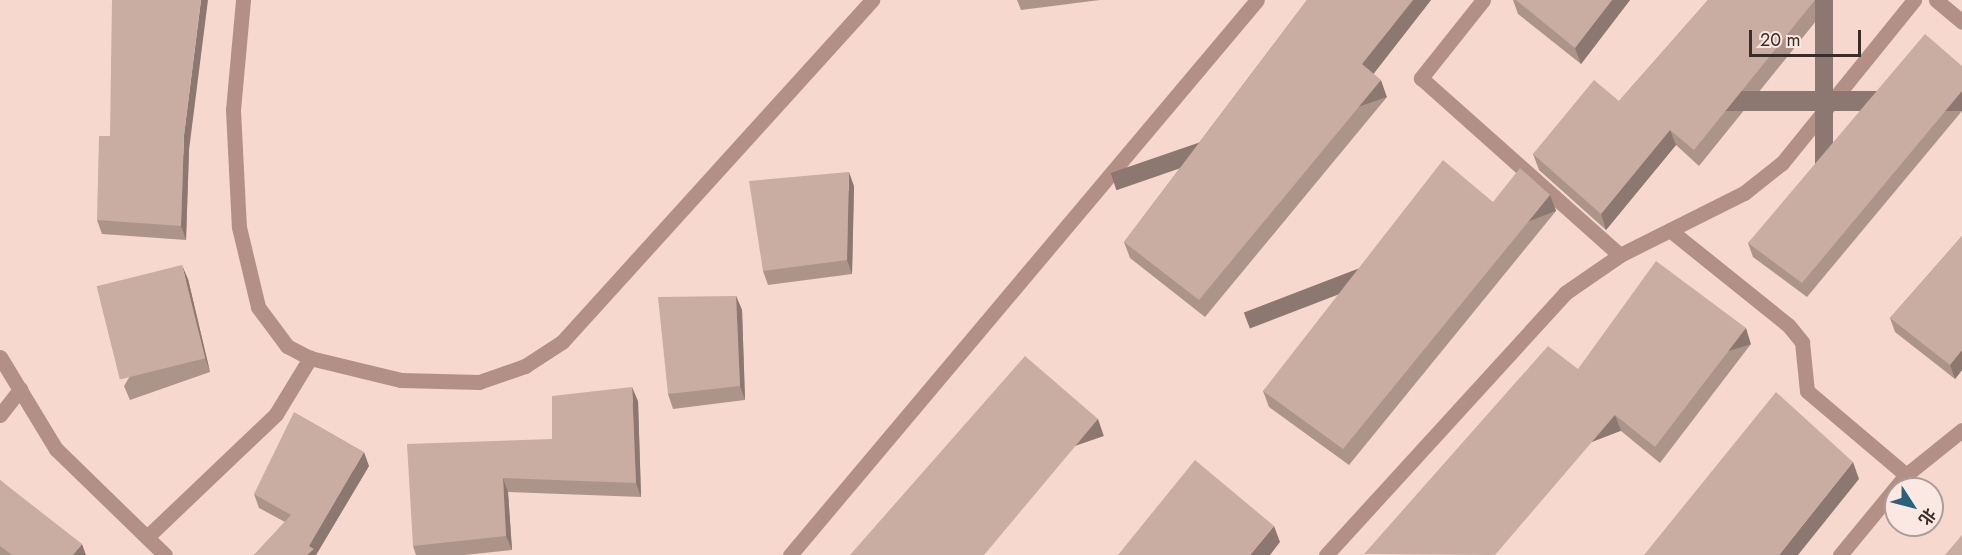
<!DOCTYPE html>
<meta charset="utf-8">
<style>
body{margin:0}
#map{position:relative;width:1962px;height:555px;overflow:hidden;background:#f7d8ce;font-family:Jost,"Noto Sans SC",sans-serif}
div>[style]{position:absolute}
.minor>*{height:15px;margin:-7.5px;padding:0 7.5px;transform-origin:7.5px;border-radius:7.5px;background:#b29085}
.wall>*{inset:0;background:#ad948b}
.shaded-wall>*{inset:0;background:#8d7871;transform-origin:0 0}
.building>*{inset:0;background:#c9aca2;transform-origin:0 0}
span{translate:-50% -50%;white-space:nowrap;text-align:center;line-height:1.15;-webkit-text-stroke:6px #fbe8e2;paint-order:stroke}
.north{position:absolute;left:1884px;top:477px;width:60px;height:60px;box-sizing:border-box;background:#fbe8e2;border:2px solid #ad9d98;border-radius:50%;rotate:126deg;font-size:16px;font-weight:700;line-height:24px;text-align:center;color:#392d29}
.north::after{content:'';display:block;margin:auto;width:21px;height:27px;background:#28627b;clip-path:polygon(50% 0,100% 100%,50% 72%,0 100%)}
.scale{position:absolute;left:1749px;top:30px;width:112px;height:27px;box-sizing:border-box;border:3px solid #392d29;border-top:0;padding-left:8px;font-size:18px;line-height:21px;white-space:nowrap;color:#392d29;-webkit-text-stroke:4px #fbe8e2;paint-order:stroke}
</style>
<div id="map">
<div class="minor">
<i style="left:243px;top:0;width:110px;rotate:95.2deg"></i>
<i style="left:233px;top:110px;width:117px;rotate:87.1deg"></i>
<i style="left:239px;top:227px;width:82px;rotate:76.6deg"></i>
<i style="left:258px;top:307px;width:49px;rotate:53.4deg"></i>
<i style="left:287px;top:346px;width:26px;rotate:28deg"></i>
<i style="left:310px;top:358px;width:94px;rotate:13.6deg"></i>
<i style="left:401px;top:380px;width:78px;rotate:1.5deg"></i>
<i style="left:479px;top:382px;width:49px;rotate:-19.2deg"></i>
<i style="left:525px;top:366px;width:44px;rotate:-33deg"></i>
<i style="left:562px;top:342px;width:462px;rotate:-47.8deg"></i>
<i style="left:1483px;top:0;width:100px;rotate:128.5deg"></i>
<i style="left:1421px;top:78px;width:266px;rotate:41.7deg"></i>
<i style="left:1936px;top:0;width:34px;rotate:40deg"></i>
<i style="left:1671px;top:231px;width:151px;rotate:38.8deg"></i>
<i style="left:1789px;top:326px;width:21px;rotate:51deg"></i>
<i style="left:1802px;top:342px;width:49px;rotate:84.2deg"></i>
<i style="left:1807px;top:391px;width:130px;rotate:40.3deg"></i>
<i style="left:0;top:357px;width:108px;rotate:58.7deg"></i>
<i style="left:56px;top:449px;width:152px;rotate:44.2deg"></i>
<i style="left:0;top:415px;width:33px;rotate:-52deg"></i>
<i style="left:147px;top:537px;width:178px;rotate:-43.6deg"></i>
<i style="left:276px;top:414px;width:66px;rotate:-58.7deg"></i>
<i style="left:790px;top:555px;width:725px;rotate:-49.92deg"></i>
<i style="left:1326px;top:555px;width:355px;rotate:-47.6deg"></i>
<i style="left:1565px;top:293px;width:67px;rotate:-34.6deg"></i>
<i style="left:1620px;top:255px;width:139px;rotate:-26.6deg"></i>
<i style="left:1744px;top:193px;width:48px;rotate:-38.3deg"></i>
<i style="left:1782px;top:163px;width:210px;rotate:-51deg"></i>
<i style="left:1840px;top:555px;width:104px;rotate:-50.5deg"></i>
<i style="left:1906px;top:475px;width:72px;rotate:-38.8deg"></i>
</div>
<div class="wall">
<i style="clip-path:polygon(1017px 0,1100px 0,1021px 10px)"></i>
<i style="clip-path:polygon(1307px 0,1431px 0,1373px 74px,1387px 97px,1205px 317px,1130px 258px,1124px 242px)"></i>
<i style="clip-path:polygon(1513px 0,1630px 0,1581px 64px,1518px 14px)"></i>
<i style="clip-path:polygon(1708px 0,1833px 0,1699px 166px,1676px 145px,1606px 230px,1539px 170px,1533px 154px,1619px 101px)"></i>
<i style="clip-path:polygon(1962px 66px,1962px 111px,1807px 297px,1753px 257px,1748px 243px)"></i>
<i style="clip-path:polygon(189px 150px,186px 240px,102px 234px,97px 220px)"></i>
<i style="clip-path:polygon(854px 186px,852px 274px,768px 285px,763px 271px)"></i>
<i style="clip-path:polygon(1550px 195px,1556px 211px,1349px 465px,1269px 407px,1263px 391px,1493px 202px)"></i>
<i style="clip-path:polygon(1962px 236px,1962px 370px,1955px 379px,1895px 332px,1890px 318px)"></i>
<i style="clip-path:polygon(188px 279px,210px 372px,130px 400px,124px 386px)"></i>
<i style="clip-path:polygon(736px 296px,742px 310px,745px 400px,673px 409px,668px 394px)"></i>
<i style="clip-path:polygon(1751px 344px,1660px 463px,1621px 431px,1578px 369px)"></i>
<i style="clip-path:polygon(638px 401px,641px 497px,508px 492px,512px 550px,464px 555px,416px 555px,413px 546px,552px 439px)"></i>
<i style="clip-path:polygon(369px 466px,316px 555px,254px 555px,285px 522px,259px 508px,254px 494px)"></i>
<i style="clip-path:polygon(0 480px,86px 555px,0 555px)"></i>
</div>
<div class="shaded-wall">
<i style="clip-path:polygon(201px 0,208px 0,189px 150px,186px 240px,181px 226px,184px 135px)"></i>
<i style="clip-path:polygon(1413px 0,1431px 0,1368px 81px,1362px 64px)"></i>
<i style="clip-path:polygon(1612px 0,1630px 0,1581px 64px,1575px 48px)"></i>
<i style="left:1815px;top:0;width:18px;height:193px"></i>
<i style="left:1381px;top:80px;width:18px;height:286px;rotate:71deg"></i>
<i style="left:1962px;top:91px;width:20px;height:250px;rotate:90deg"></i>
<i style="clip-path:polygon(1670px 130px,1676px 145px,1606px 230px,1601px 214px)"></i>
<i style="clip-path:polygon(849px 172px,854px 186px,852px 274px,847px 260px)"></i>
<i style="left:1550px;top:195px;width:17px;height:328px;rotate:69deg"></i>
<i style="clip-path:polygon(182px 265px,188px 279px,210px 372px,205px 358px)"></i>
<i style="clip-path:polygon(736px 296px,742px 310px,745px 400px,740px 386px)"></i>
<i style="left:1746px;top:328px;width:17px;height:150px;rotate:73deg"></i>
<i style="clip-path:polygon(1962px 350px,1962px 370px,1955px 379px,1950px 365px)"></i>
<i style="clip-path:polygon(632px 387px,638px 401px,641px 497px,636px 483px)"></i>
<i style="left:1615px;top:415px;width:17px;height:184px;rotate:69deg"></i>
<i style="left:1098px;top:419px;width:18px;height:177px;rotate:71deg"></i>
<i style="clip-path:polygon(364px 452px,369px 466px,316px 555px,307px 555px,309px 546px)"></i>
<i style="clip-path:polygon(1853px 462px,1859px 479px,1798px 555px,1779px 555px)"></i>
<i style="clip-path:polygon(503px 478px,508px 492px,512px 550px,506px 536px)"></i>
<i style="clip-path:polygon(1274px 526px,1280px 542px,1270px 555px,1250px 555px)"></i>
<i style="clip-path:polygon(82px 544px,86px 555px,73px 555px)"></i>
</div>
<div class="building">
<i style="clip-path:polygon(112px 0,201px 0,184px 135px,181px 226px,97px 220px,99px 136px,110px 136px)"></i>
<i style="clip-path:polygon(1307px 0,1413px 0,1362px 64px,1381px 80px,1199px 300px,1124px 242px)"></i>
<i style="clip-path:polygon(1516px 0,1612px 0,1575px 48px)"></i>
<i style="clip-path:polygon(1708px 0,1815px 0,1694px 150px,1670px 130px,1601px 214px,1533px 154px,1594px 80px,1619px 101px)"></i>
<i style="clip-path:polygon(1925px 34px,1962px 66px,1962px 91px,1802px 283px,1748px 243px)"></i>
<i style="clip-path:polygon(1443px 160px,1493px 202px,1520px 168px,1550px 195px,1343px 449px,1263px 391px)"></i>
<i style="clip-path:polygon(849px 172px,847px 260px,763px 271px,749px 181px)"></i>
<i style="clip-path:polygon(1962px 236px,1962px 350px,1950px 365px,1890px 318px)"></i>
<i style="clip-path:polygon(1656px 261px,1746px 328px,1655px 447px,1615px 415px,1495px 555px,1364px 554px,1548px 346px,1578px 369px)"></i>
<i style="left:182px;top:265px;width:96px;height:88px;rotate:76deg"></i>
<i style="clip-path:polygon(736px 296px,740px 386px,668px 394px,658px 297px)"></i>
<i style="clip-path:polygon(1025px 356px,1098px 419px,984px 555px,850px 555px)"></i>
<i style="clip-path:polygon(632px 387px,636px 483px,503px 478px,506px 536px,413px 546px,407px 444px,552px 439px,552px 396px)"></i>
<i style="clip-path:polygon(1776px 392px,1853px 462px,1779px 555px,1644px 555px)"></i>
<i style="clip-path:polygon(294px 412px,364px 452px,309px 546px,314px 549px,307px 555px,254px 555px,291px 515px,254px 494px)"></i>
<i style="clip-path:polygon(1195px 460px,1274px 526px,1250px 555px,1118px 555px)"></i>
<i style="clip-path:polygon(0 480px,82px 544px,73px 555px,12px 555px,0 546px)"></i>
<i style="clip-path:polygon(1962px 535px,1962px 555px,1945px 555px)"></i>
</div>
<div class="north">北</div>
<div class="scale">20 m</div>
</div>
